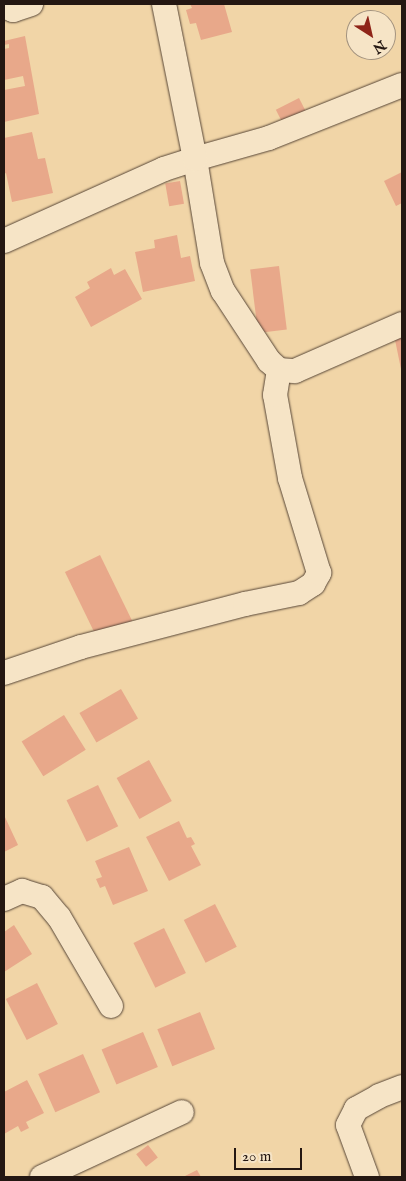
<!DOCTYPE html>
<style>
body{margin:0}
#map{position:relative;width:406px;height:1181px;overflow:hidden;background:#f1d5a7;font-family:"IM FELL English",serif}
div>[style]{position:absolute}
.building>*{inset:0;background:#e8a88a;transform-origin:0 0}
.roads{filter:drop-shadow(0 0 1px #574637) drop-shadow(0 0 1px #574637)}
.minor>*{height:24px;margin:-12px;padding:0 12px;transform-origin:12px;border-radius:12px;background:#f6e4c6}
span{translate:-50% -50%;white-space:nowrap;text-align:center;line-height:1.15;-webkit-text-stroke:4px #f6e4c6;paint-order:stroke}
.frame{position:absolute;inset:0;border:5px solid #241712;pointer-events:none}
.north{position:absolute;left:346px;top:10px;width:50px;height:50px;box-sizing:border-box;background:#f6e4c6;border:1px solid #a2927e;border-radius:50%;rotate:145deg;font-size:14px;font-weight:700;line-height:20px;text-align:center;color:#241712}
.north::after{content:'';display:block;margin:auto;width:18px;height:22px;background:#8f2418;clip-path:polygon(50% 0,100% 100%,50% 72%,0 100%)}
.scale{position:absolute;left:234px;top:1148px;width:68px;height:22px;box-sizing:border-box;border:2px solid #241712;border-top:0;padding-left:6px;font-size:15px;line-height:18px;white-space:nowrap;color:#241712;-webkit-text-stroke:4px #f6e4c6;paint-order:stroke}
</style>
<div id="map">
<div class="building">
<i style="clip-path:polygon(190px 4px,224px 4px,232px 32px,201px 40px,196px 23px,190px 24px,186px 10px,192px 8px)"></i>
<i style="clip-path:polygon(25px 36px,39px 114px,4px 122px,4px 90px,25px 86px,23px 76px,4px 80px,4px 49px,9px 48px,9px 44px,4px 45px,4px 41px)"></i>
<i style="left:299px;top:98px;width:18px;height:26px;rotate:63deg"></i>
<i style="clip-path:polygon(32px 132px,38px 159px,45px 158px,53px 193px,12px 202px,6px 173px,4px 174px,4px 138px)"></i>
<i style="clip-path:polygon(402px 172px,402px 203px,396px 206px,384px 181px)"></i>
<i style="left:180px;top:181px;width:23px;height:15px;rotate:80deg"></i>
<i style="clip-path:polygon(177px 235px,181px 258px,190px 256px,195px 281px,143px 292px,135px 252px,155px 248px,154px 240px)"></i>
<i style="left:279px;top:266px;width:64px;height:29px;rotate:83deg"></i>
<i style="clip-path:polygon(111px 268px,114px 275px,125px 269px,142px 299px,91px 327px,75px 297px,90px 288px,87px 282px)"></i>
<i style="clip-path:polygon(402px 333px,402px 368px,401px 369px,394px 335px)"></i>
<i style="left:100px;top:555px;width:78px;height:39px;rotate:64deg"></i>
<i style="left:121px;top:689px;width:34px;height:48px;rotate:60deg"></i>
<i style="left:64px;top:715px;width:41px;height:50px;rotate:58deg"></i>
<i style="left:149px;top:760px;width:47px;height:37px;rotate:61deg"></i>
<i style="left:98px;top:785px;width:46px;height:35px;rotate:64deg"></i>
<i style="clip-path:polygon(4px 815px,18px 845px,4px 852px)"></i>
<i style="clip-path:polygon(179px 821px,187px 838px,191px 837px,195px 844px,191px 846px,201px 865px,169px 881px,146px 837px)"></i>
<i style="clip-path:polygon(129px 847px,148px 891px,113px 905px,105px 886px,100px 888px,96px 879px,102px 877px,95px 861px)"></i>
<i style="left:215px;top:904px;width:48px;height:35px;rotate:63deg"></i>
<i style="clip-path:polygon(14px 925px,32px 954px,4px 972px,4px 932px)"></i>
<i style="left:164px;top:928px;width:50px;height:34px;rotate:64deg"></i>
<i style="left:37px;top:983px;width:46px;height:35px;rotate:63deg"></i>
<i style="left:200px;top:1012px;width:40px;height:46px;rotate:68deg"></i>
<i style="left:143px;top:1032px;width:38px;height:45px;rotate:67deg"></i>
<i style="left:83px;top:1054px;width:42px;height:49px;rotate:66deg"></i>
<i style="clip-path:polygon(27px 1080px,44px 1113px,26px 1122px,29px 1128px,21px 1132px,18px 1126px,4px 1134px,4px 1092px)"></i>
<i style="left:148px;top:1145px;width:16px;height:15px;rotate:52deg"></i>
<i style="clip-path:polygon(197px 1170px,201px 1177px,183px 1177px)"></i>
</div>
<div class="roads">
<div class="minor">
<i style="left:4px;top:6px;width:10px;rotate:24deg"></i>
<i style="left:13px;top:10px;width:19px;rotate:-18deg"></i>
<i style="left:402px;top:85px;width:143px;rotate:158.3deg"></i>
<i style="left:269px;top:138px;width:77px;rotate:164.2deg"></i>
<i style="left:195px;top:159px;width:105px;rotate:80.7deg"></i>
<i style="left:212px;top:263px;width:30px;rotate:69deg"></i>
<i style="left:223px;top:291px;width:84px;rotate:56.7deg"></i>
<i style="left:269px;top:361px;width:13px;rotate:42deg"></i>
<i style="left:279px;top:370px;width:16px;rotate:4deg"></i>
<i style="left:295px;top:371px;width:117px;rotate:-23.7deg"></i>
<i style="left:4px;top:241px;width:175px;rotate:-24.2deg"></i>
<i style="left:164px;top:169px;width:33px;rotate:-18deg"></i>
<i style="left:195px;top:159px;width:158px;rotate:-101.3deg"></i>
<i style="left:4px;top:673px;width:81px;rotate:-18.7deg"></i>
<i style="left:81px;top:647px;width:170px;rotate:-14.7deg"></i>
<i style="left:245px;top:604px;width:55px;rotate:-11.5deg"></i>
<i style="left:299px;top:593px;width:17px;rotate:-33deg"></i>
<i style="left:313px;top:584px;width:13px;rotate:-61deg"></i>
<i style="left:319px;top:573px;width:99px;rotate:-107deg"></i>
<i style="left:290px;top:478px;width:84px;rotate:-100.2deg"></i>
<i style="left:275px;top:395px;width:25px;rotate:-81deg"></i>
<i style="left:4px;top:899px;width:20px;rotate:-24deg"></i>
<i style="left:22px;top:891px;width:21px;rotate:17deg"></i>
<i style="left:42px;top:897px;width:26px;rotate:50deg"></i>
<i style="left:59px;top:917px;width:103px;rotate:59.7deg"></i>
<i style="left:42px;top:1177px;width:154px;rotate:-24.9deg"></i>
<i style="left:367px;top:1177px;width:55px;rotate:-110.1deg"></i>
<i style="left:348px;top:1125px;width:18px;rotate:-63deg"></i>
<i style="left:356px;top:1109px;width:26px;rotate:-29deg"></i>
<i style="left:379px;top:1096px;width:25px;rotate:-21deg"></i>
</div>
</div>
<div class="frame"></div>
<div class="north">N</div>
<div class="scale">20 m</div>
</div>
